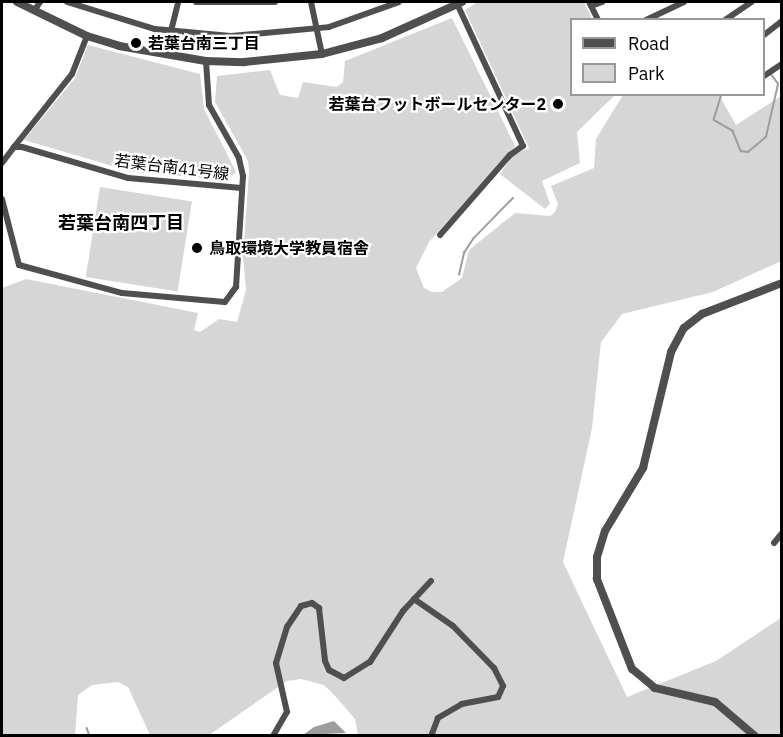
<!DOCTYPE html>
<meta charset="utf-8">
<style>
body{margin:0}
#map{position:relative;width:783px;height:737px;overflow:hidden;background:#fff;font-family:"IBM Plex Sans","Noto Sans JP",sans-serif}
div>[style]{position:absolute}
.green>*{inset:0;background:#d6d6d6;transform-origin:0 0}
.water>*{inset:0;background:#9d9d9d}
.stream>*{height:1.5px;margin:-0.75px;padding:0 0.75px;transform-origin:0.75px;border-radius:0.75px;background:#9d9d9d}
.minor>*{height:6px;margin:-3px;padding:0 3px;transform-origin:3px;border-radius:3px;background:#4f4f4f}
.tertiary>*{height:8px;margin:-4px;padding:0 4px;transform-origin:4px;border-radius:4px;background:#4f4f4f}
.dots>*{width:16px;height:16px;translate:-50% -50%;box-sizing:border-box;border:3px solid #fff;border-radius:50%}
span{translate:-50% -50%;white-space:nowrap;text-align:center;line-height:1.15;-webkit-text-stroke:4.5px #fff;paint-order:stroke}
.poi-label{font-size:16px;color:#000;font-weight:700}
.left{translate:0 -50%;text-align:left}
.right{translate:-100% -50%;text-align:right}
.street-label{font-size:16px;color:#000}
.neighbourhood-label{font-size:18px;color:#000;font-weight:700}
.frame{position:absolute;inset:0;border:3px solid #000;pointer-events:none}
.legend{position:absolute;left:570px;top:18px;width:195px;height:78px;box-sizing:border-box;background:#fff;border:2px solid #999;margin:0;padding:8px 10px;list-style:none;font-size:18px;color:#000}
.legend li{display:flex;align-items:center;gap:12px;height:30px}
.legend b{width:30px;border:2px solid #999}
</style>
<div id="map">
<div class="green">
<i style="clip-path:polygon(478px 2px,584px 2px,592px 19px,572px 20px,572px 94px,615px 95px,577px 132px,580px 163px,542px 181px,550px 204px,545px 209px,500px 174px,513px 155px,529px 148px,465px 10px)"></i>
<i style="clip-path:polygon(452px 18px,515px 146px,429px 242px,416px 268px,424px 288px,432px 292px,442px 292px,462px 278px,469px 250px,515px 213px,550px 216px,555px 212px,558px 204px,551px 186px,594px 168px,596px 139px,623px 95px,719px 95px,736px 125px,781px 96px,781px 261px,713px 292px,622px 314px,601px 342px,592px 428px,563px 562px,627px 697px,716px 661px,781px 618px,781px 735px,358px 735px,355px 719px,337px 698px,324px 685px,301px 679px,287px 681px,209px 735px,150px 735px,128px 687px,118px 682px,92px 685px,78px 695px,75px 735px,2px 735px,2px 288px,26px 279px,198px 313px,194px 330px,200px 332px,219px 319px,237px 322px,246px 290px,243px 256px,249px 172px,248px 161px,215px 102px,217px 76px,270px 70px,280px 95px,298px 98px,303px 82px,337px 87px,343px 82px,345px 61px)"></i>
<i style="clip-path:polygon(88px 45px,200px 74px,204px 109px,236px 172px,227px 180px,133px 172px,24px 140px,75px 78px)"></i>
<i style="left:100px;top:187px;width:93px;height:91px;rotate:9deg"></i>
</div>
<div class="water">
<i style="clip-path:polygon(334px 721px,346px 733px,303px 735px,314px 727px)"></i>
</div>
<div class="stream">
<i style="left:722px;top:94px;width:27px;rotate:107deg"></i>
<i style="left:714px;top:120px;width:22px;rotate:30deg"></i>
<i style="left:733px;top:131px;width:22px;rotate:68deg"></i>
<i style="left:741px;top:151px;width:7px;rotate:8deg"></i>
<i style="left:748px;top:152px;width:23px;rotate:-40deg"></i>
<i style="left:766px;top:137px;width:54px;rotate:-77.2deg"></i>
<i style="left:778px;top:84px;width:10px;rotate:-127deg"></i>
<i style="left:459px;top:275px;width:23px;rotate:-77deg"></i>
<i style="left:464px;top:253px;width:17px;rotate:-57deg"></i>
<i style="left:473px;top:239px;width:57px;rotate:-45.7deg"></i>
<i style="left:87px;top:728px;width:9px;rotate:69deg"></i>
</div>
<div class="minor">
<i style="left:67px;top:2px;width:92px;rotate:17.1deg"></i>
<i style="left:155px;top:29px;width:76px;rotate:5.3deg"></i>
<i style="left:231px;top:36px;width:98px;rotate:-5.2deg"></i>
<i style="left:329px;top:27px;width:74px;rotate:-19.7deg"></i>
<i style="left:196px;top:2px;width:79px"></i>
<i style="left:311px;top:2px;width:53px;rotate:78.1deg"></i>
<i style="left:589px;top:2px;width:20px;rotate:63deg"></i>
<i style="left:591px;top:6px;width:12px;rotate:-20deg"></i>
<i style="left:34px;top:11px;width:11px;rotate:-56deg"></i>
<i style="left:646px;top:20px;width:42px;rotate:-25.3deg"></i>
<i style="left:725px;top:20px;width:32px;rotate:-34deg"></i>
<i style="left:171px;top:31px;width:30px;rotate:-76deg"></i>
<i style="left:764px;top:35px;width:23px;rotate:-38deg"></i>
<i style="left:764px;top:76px;width:22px;rotate:-34deg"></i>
<i style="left:14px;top:147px;width:93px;rotate:-51.5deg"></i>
<i style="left:72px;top:74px;width:41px;rotate:-68.5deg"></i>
<i style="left:2px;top:163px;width:20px;rotate:-53deg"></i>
<i style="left:14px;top:147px;width:8px"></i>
<i style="left:22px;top:147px;width:110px;rotate:16.3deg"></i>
<i style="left:128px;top:178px;width:114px;rotate:5deg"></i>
<i style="left:2px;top:199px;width:68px;rotate:75.6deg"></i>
<i style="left:19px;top:265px;width:107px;rotate:15.2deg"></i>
<i style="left:122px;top:293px;width:103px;rotate:5deg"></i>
<i style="left:225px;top:302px;width:19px;rotate:-54deg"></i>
<i style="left:236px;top:287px;width:111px;rotate:-86.4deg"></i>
<i style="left:243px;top:176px;width:18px;rotate:-103deg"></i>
<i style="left:239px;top:158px;width:61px;rotate:-119.5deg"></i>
<i style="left:209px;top:105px;width:44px;rotate:-93.9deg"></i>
<i style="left:440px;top:235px;width:106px;rotate:-48.8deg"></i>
<i style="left:510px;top:155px;width:16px;rotate:-35deg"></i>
<i style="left:523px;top:146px;width:157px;rotate:-114.9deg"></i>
<i style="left:774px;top:543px;width:13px;rotate:-51deg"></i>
<i style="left:414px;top:599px;width:47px;rotate:34.7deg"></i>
<i style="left:453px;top:626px;width:59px;rotate:45.7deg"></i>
<i style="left:494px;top:668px;width:20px;rotate:63deg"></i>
<i style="left:503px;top:686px;width:12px;rotate:114deg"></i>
<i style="left:498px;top:697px;width:37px;rotate:169deg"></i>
<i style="left:462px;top:704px;width:28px;rotate:150deg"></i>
<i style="left:438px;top:718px;width:19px;rotate:111deg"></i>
<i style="left:273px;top:736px;width:28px;rotate:-60deg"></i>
<i style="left:287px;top:712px;width:50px;rotate:-102.7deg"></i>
<i style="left:276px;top:663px;width:38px;rotate:-73deg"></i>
<i style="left:287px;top:627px;width:25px;rotate:-56deg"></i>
<i style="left:301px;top:606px;width:11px;rotate:-15deg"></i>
<i style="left:312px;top:603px;width:9px;rotate:36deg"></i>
<i style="left:319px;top:608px;width:53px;rotate:83.5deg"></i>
<i style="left:325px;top:661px;width:10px;rotate:66deg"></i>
<i style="left:329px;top:670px;width:17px;rotate:28deg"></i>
<i style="left:344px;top:678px;width:31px;rotate:-32deg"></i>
<i style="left:370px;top:662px;width:61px;rotate:-57.1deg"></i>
<i style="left:403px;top:611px;width:41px;rotate:-47deg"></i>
</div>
<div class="tertiary">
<i style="left:17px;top:2px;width:78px;rotate:25.9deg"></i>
<i style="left:87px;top:36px;width:34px;rotate:17deg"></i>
<i style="left:119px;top:46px;width:88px;rotate:9.8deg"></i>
<i style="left:206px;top:61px;width:38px;rotate:2deg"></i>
<i style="left:244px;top:62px;width:78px;rotate:-5.9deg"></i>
<i style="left:322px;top:54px;width:62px;rotate:-14.9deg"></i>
<i style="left:382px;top:38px;width:88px;rotate:-24.2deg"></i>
<i style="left:755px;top:736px;width:52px;rotate:-139.6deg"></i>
<i style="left:715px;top:702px;width:62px;rotate:-166.9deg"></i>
<i style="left:655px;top:688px;width:30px;rotate:-140deg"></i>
<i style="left:632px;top:669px;width:97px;rotate:-111.3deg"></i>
<i style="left:597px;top:579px;width:22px;rotate:-90deg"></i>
<i style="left:597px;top:557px;width:27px;rotate:-73deg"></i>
<i style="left:605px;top:531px;width:74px;rotate:-58.9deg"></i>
<i style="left:643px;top:468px;width:119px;rotate:-76.4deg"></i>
<i style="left:671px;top:352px;width:27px;rotate:-62deg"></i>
<i style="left:684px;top:328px;width:23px;rotate:-38deg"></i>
<i style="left:702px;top:314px;width:86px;rotate:-21.2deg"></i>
</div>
<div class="dots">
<i style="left:136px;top:43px;background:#000"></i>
<i style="left:558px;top:104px;background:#000"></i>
<i style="left:197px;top:248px;background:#000"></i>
</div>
<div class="poi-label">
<span class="left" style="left:148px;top:43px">若葉台南三丁目</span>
<span class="right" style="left:546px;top:104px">若葉台フットボールセンター2</span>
<span class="left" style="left:209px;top:248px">鳥取環境大学教員宿舎</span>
</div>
<div class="street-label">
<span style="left:172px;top:167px;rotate:7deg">若葉台南41号線</span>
</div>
<div class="neighbourhood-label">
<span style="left:121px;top:223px">若葉台南四丁目</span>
</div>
<div class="frame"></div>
<ul class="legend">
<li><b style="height:8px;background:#4f4f4f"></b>Road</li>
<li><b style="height:16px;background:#d6d6d6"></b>Park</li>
</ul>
</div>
